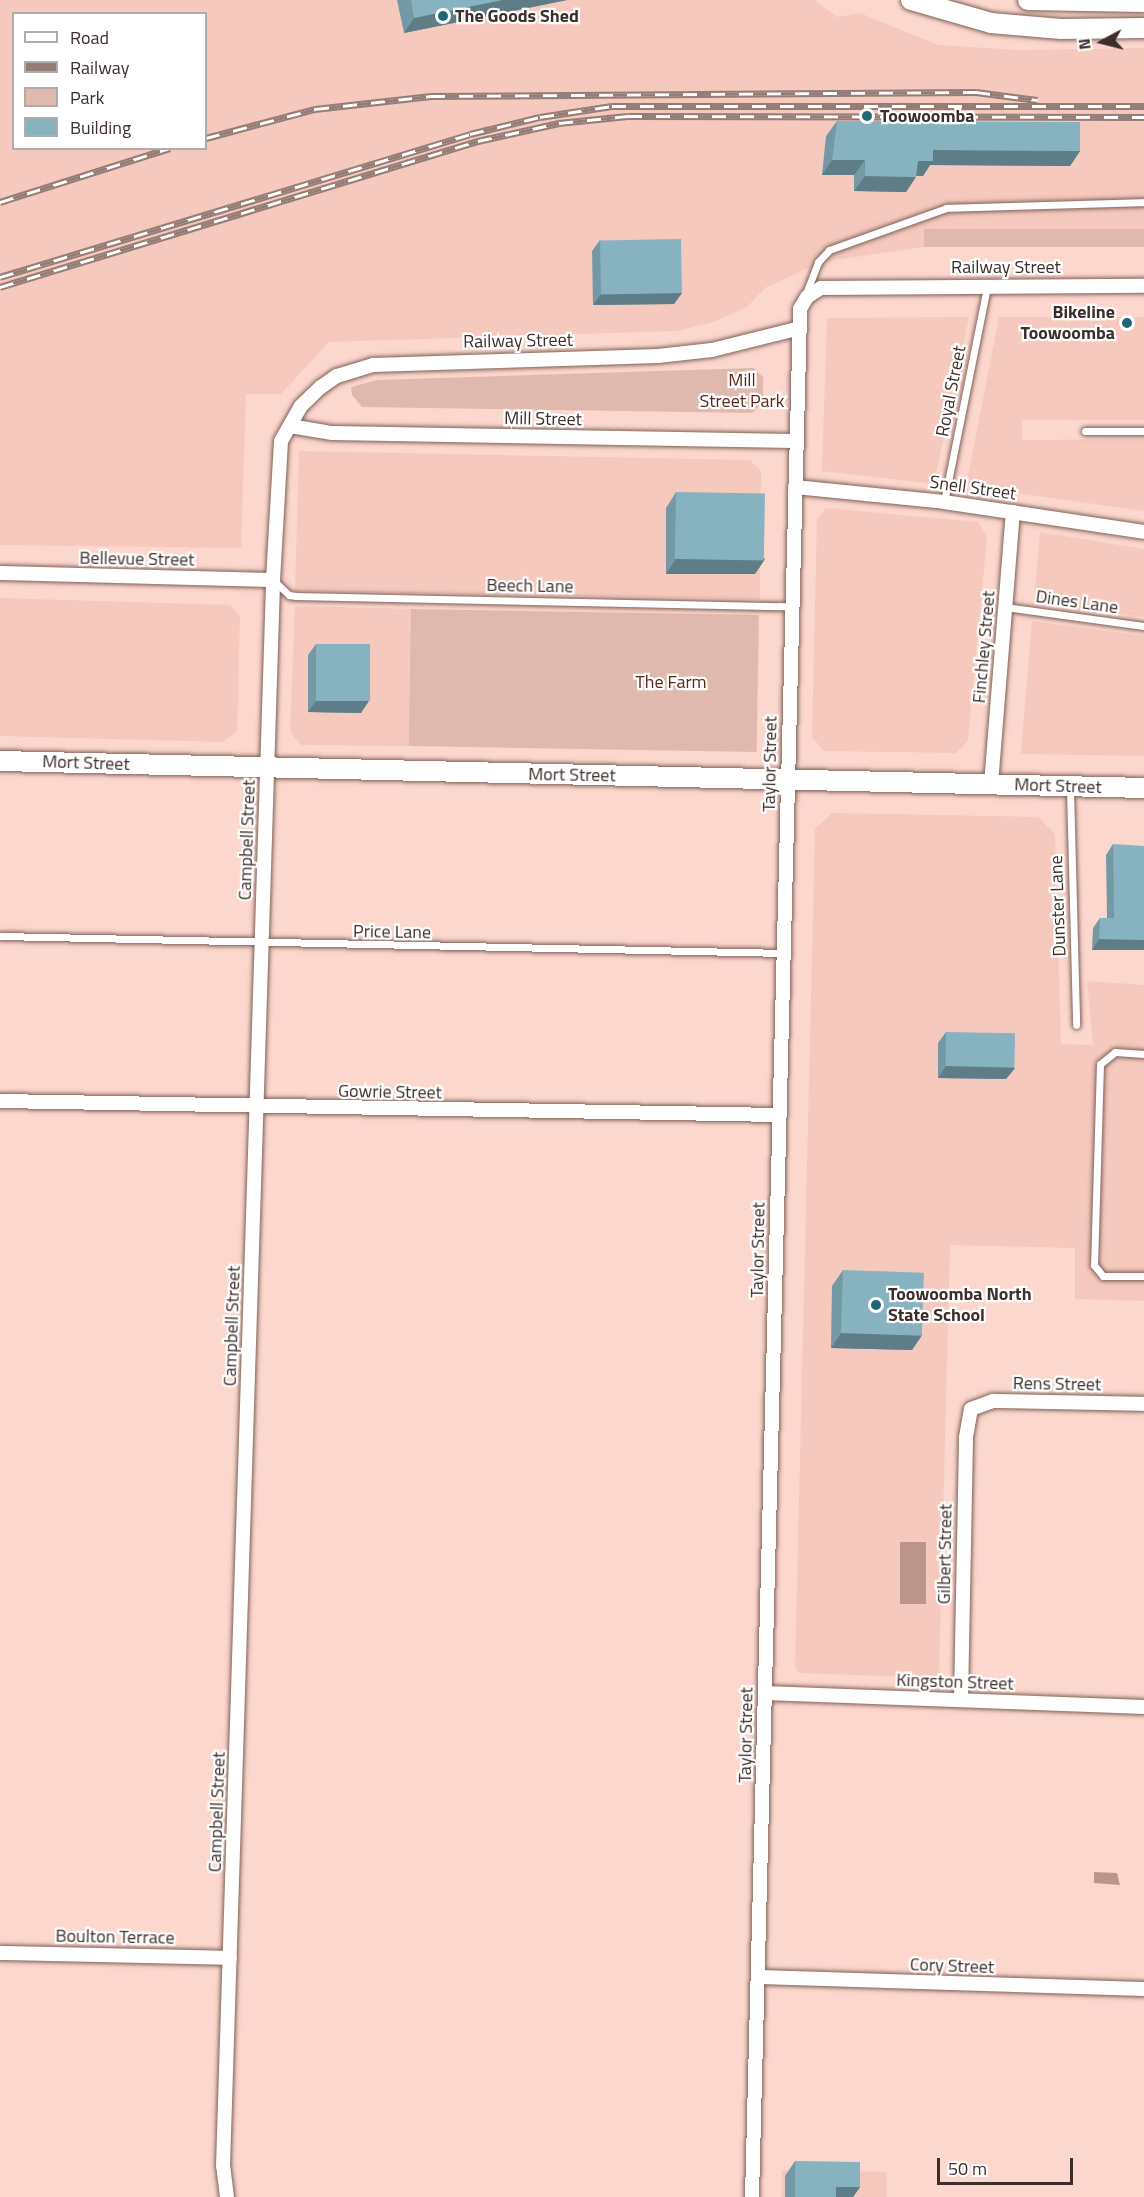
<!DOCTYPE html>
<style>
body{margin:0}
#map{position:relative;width:1144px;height:2197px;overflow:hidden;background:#fcd7ce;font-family:"Titillium Web",sans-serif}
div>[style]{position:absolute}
.built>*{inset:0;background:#f5c9be;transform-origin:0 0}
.green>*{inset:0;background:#e0b9ae;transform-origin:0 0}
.water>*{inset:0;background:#bc958a;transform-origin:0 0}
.roads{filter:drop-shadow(0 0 2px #7f6058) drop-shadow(0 0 2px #7f6058)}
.lane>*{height:7px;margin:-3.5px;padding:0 3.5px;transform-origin:3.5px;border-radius:3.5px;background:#fff}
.street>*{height:14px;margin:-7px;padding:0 7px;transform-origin:7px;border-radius:7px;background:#fff}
.secondary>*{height:20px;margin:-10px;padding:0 10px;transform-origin:10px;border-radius:10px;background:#fff}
.rail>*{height:7px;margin-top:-3.5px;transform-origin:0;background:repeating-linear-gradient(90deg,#fff 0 14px,#957d77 0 28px);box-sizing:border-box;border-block:2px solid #957d77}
.wall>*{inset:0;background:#739aa4}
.shaded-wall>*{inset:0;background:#5e7d86}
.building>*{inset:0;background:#86b3bf;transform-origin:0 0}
.dots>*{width:16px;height:16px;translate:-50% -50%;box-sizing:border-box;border:3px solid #fff;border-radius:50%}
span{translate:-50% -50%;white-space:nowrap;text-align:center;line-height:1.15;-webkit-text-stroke:4.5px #fff;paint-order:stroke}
.poi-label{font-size:18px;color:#3c2e2b;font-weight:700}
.left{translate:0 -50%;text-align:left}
.right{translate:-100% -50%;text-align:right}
.street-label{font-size:18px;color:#3c2e2b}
.park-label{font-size:18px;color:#5a2619}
.legend{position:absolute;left:12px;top:12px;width:195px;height:138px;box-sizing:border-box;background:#fff;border:2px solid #b1abaa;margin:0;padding:8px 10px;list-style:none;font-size:18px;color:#3c2e2b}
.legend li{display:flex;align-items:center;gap:12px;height:30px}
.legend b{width:30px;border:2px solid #b1abaa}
.north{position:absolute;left:1072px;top:12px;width:60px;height:60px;-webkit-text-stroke:4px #fff;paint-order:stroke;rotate:263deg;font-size:16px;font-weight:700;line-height:24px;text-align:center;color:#3c2e2b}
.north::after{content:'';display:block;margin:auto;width:21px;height:27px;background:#3c2e2b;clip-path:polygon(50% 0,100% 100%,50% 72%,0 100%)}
.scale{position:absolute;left:937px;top:2158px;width:136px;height:27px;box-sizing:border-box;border:3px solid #3c2e2b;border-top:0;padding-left:8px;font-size:18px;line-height:21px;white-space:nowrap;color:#3c2e2b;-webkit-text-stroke:4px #fff;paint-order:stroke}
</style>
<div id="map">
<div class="built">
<i style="clip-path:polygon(evenodd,0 0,814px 0,837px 17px,860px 13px,938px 45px,1019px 50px,1144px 48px,1144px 229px,925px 229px,924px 247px,821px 262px,765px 288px,747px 307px,713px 322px,676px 331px,329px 342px,281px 394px,246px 394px,241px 548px,0 545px,0 0,14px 14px,206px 14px,206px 148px,14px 148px,14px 14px)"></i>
<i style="clip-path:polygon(969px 317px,934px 484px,822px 471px,827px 318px)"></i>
<i style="clip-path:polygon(999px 317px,1144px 317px,1144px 420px,1022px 420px,1022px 440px,1144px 439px,1144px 511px,966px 486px)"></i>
<i style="clip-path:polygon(299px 451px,750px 460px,761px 471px,760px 599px,295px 591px)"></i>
<i style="clip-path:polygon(826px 508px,978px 522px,987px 537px,968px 741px,956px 753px,824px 751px,812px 737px,817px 519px)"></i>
<i style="clip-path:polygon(1040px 532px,1144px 549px,1144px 617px,1034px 601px)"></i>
<i style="clip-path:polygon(0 598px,230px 605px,240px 616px,237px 731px,223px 742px,0 736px)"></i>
<i style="clip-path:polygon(295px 606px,411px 609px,413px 746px,301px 745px,290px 732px)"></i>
<i style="clip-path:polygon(1032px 621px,1144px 636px,1144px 756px,1021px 754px)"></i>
<i style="clip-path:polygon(832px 813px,1038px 817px,1055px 834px,1061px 1044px,1093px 1045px,1087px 981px,1144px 985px,1144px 1301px,1075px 1299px,1075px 1248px,950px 1245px,939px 1673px,935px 1678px,800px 1673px,795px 1667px,815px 829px)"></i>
<i style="left:782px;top:2170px;width:105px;height:27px;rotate:1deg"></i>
</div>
<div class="green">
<i style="left:924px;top:229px;width:220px;height:18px"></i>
<i style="clip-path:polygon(753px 368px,763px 377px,763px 403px,752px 413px,362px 407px,352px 395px,351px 387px,377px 380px)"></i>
<i style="left:411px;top:609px;width:348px;height:137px;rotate:1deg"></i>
</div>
<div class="water">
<i style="left:900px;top:1542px;width:26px;height:62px"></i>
<i style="clip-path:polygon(1094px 1872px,1117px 1873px,1120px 1885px,1094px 1883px)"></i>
</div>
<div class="roads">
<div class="lane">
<i style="left:805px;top:296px;width:36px;rotate:-69deg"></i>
<i style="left:818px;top:262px;width:16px;rotate:-47deg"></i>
<i style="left:829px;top:250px;width:124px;rotate:-19.7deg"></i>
<i style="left:946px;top:208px;width:198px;rotate:-1.7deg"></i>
<i style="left:1085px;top:431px;width:59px"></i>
<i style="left:944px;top:502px;width:220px;rotate:-78.7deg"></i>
<i style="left:273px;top:580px;width:22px;rotate:43deg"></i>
<i style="left:289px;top:595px;width:7px;rotate:8deg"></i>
<i style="left:296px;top:596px;width:496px;rotate:1.2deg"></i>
<i style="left:1005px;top:607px;width:140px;rotate:7.8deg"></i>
<i style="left:1070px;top:789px;width:236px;rotate:88.5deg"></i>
<i style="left:0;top:936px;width:784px;rotate:1.24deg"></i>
<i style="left:1144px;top:1054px;width:29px;rotate:-176deg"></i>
<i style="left:1115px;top:1052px;width:19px;rotate:141deg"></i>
<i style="left:1100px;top:1064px;width:201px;rotate:91.7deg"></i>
<i style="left:1094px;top:1265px;width:14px;rotate:51deg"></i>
<i style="left:1103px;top:1276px;width:41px"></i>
</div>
<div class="street">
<i style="left:290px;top:426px;width:43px;rotate:9.5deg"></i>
<i style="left:332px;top:433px;width:465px;rotate:1deg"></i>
<i style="left:795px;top:487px;width:150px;rotate:5.7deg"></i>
<i style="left:944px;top:502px;width:202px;rotate:8.5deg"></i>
<i style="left:0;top:573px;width:273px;rotate:1.5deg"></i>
<i style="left:991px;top:784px;width:273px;rotate:-85.4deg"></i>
<i style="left:0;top:1101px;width:780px;rotate:1.03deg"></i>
<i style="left:765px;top:1693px;width:379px;rotate:2.1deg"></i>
<i style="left:961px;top:1700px;width:263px;rotate:-88.9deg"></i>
<i style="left:966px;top:1437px;width:28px;rotate:-80deg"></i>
<i style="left:971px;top:1409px;width:23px;rotate:-20deg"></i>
<i style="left:993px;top:1401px;width:151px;rotate:1.1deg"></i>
<i style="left:0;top:1953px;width:230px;rotate:1.2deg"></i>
<i style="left:759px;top:1977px;width:385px;rotate:1.8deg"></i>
<i style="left:227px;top:2197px;width:31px;rotate:-97deg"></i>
<i style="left:223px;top:2166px;width:1587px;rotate:-88.19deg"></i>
<i style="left:273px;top:580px;width:139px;rotate:-86.7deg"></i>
<i style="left:281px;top:441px;width:40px;rotate:-60.3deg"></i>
<i style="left:301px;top:406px;width:28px;rotate:-44deg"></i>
<i style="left:321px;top:387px;width:19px;rotate:-35deg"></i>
<i style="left:337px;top:376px;width:38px;rotate:-17deg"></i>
<i style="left:373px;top:365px;width:285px;rotate:-1.8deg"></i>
<i style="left:658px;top:356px;width:54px;rotate:-6.3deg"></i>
<i style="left:712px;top:350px;width:91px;rotate:-14deg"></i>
<i style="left:752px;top:2197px;width:1889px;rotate:-88.54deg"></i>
<i style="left:800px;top:309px;width:14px;rotate:-60deg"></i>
<i style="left:807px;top:297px;width:17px;rotate:-33deg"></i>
<i style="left:821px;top:288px;width:323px;rotate:-0.4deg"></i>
</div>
<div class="secondary">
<i style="left:911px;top:0;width:83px;rotate:16deg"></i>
<i style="left:991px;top:23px;width:70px;rotate:4.9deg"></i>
<i style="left:1061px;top:29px;width:83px;rotate:-0.7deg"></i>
<i style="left:1028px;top:0;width:116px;rotate:1deg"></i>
<i style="left:0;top:761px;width:1144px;rotate:1.35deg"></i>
</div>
</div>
<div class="rail">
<i style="left:206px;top:138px;width:113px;rotate:-14.9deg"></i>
<i style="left:315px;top:109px;width:117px;rotate:-6.4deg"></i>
<i style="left:431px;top:96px;width:545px;rotate:-0.42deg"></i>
<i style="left:976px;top:92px;width:62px;rotate:7.5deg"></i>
<i style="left:0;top:202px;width:178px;rotate:-17.6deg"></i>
<i style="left:0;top:277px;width:491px;rotate:-16.9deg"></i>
<i style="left:470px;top:134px;width:72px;rotate:-13.7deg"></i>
<i style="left:540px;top:117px;width:73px;rotate:-8.7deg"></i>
<i style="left:612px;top:106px;width:532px"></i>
<i style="left:0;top:287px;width:500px;rotate:-17deg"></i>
<i style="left:478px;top:141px;width:83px;rotate:-12.5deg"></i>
<i style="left:559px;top:123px;width:69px;rotate:-5.8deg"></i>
<i style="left:628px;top:116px;width:516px;rotate:0.11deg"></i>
</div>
<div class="wall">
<i style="clip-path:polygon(397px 0,567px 0,404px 33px)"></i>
<i style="clip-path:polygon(837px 121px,1080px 151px,1070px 166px,930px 165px,923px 176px,916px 176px,906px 192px,854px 191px,854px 175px,822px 175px,826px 136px)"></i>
<i style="clip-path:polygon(600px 240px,682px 293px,674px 304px,593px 305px,592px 251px)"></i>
<i style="clip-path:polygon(676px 492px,765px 559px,755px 574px,666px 574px,666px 508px)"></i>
<i style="clip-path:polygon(316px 644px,361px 713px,308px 712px,308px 655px)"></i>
<i style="clip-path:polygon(1113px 844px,1144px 950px,1092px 950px,1093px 928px,1100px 918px,1107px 918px,1106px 855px)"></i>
<i style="clip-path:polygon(946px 1032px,1015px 1068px,1006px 1079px,938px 1078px,938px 1043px)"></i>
<i style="clip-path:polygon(843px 1270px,922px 1335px,912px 1350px,831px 1348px,832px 1286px)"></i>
<i style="clip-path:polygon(795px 2161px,860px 2187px,853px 2197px,785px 2197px,785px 2176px)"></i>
</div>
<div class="shaded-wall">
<i style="clip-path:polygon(502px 0,567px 0,404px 33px,414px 18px)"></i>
<i style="clip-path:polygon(933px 150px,1080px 151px,1070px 166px,930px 165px,923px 176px,907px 176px,918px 161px)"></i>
<i style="clip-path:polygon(832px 160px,865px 160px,854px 175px,822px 175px)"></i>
<i style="clip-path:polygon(865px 176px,916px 177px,906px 192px,854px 191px)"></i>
<i style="clip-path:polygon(682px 293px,674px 304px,593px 305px,601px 294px)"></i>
<i style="clip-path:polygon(676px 559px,765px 559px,755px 574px,666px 574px)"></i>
<i style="clip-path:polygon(316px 701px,369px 701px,361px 713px,308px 712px)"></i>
<i style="clip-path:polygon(1099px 939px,1144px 940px,1144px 950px,1092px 950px)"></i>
<i style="clip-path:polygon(946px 1066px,1015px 1068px,1006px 1079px,938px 1078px)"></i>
<i style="clip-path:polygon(841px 1333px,922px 1335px,912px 1350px,831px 1348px)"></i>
<i style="clip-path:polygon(836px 2187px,860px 2187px,853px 2197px,829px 2197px)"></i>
</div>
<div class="building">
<i style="clip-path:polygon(411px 0,502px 0,414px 18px)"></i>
<i style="clip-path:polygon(837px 121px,1080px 122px,1080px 151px,933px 150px,933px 161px,918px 161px,916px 177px,865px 176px,865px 160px,832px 160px)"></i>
<i style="left:681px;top:239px;width:54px;height:81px;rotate:89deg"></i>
<i style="left:676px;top:492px;width:89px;height:67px;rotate:1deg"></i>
<i style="left:316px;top:644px;width:54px;height:57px"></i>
<i style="clip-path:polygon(1113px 844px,1144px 846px,1144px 940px,1099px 939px,1100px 918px,1114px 918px)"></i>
<i style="left:946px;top:1032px;width:69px;height:34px;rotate:1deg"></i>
<i style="left:843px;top:1270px;width:81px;height:63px;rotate:2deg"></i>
<i style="clip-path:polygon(795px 2161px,860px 2162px,860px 2187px,836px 2187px,836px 2197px,795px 2197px)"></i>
</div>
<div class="dots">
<i style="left:443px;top:16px;background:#206676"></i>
<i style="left:867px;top:116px;background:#206676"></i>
<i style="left:1127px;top:323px;background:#206676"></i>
<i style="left:876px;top:1305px;background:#206676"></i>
</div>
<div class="poi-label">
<span class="left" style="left:455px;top:16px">The Goods Shed</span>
<span class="left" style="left:880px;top:116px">Toowoomba</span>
<span class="right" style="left:1115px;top:323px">Bikeline<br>Toowoomba</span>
<span class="left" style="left:888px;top:1305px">Toowoomba North<br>State School</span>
</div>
<div class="street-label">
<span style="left:1006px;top:267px">Railway Street</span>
<span style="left:518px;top:341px;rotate:-1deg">Railway Street</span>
<span style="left:951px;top:391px;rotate:-79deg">Royal Street</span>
<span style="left:543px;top:419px;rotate:1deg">Mill Street</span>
<span style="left:973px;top:488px;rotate:8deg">Snell Street</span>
<span style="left:137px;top:559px;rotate:1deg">Bellevue Street</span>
<span style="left:530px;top:586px;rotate:1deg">Beech Lane</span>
<span style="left:1077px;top:602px;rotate:8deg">Dines Lane</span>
<span style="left:984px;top:647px;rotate:-85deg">Finchley Street</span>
<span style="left:86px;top:763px;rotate:2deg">Mort Street</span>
<span style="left:770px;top:764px;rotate:-89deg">Taylor Street</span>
<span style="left:572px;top:775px;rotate:1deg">Mort Street</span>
<span style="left:1058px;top:786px;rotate:2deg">Mort Street</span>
<span style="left:247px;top:840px;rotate:-88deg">Campbell Street</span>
<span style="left:1058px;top:906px;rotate:-92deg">Dunster Lane</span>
<span style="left:392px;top:932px;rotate:1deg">Price Lane</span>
<span style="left:390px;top:1092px;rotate:1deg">Gowrie Street</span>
<span style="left:758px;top:1250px;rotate:-89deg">Taylor Street</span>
<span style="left:232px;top:1326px;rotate:-88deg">Campbell Street</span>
<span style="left:1057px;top:1384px;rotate:1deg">Rens Street</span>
<span style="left:945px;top:1554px;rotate:-89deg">Gilbert Street</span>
<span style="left:955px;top:1682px;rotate:2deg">Kingston Street</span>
<span style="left:746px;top:1735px;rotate:-89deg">Taylor Street</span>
<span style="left:217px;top:1812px;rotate:-88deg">Campbell Street</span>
<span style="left:115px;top:1937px;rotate:1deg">Boulton Terrace</span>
<span style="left:952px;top:1966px;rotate:2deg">Cory Street</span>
</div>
<div class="park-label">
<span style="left:742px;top:391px">Mill<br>Street Park</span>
<span style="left:671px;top:682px">The Farm</span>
</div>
<ul class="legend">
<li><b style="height:8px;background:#fff"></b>Road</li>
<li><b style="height:8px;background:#957d77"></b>Railway</li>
<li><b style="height:16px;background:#e0b9ae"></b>Park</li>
<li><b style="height:16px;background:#86b3bf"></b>Building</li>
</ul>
<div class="north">N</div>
<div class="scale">50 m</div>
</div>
